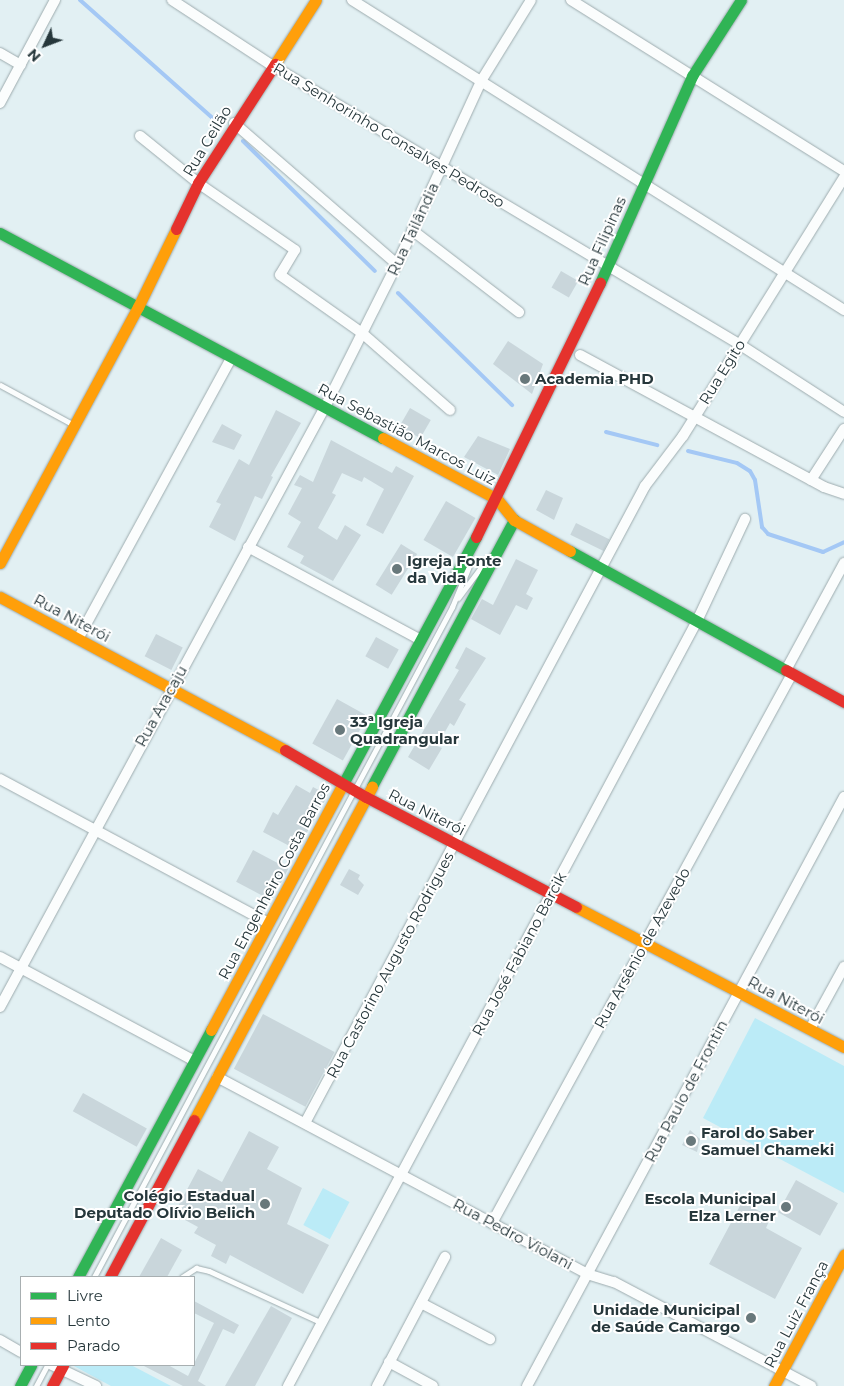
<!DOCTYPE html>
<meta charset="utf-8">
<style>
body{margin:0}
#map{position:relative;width:844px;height:1386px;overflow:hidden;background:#e2f0f3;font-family:Montserrat,sans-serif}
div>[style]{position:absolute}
.green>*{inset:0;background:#bbebf7;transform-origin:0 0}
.stream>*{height:4px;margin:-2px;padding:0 2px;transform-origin:2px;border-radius:2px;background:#a4c8f5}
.building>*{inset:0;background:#c9d6db;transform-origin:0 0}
.roads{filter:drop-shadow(0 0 1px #9dabae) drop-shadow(0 0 1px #9dabae)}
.lane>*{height:5px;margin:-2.5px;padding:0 2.5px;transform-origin:2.5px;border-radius:2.5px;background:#fbfdfd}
.street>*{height:10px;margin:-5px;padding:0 5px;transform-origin:5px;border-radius:5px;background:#fbfdfd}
.fast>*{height:11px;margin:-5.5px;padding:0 5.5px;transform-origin:5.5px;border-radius:5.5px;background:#30b455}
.slow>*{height:11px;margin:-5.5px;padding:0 5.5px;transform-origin:5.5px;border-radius:5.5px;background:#ff9f0a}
.jam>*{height:11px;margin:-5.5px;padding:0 5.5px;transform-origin:5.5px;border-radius:5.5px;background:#e5322d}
.dots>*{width:14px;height:14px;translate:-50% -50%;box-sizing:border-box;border:2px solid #fff;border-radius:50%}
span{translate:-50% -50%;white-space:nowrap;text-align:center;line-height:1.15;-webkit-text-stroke:4px #fff;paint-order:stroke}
.street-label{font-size:15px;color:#26373b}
.poi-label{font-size:15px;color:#26373b;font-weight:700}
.left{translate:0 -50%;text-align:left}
.right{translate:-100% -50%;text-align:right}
.legend{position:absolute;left:20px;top:1276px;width:175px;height:90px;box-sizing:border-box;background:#fff;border:1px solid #a8afb1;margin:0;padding:6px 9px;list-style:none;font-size:15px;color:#26373b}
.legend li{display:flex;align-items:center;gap:10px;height:25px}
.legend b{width:25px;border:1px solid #a8afb1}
.north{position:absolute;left:20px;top:20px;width:50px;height:50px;-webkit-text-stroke:4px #fff;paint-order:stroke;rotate:227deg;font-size:14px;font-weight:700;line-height:20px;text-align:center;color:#26373b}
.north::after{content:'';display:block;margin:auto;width:18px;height:22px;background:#26373b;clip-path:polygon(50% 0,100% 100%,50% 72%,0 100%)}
</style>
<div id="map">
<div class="green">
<i style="clip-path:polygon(755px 1018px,844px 1066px,844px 1193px,703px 1118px)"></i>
<i style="left:323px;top:1188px;width:30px;height:42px;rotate:28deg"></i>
<i style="clip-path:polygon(72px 1365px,131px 1365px,171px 1386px,111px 1386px)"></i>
</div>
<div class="stream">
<i style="left:80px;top:0;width:185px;rotate:41.7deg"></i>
<i style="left:243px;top:141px;width:185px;rotate:44.6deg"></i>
<i style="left:398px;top:293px;width:160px;rotate:44.5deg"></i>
<i style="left:606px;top:432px;width:53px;rotate:14.3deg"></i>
<i style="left:688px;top:451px;width:50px;rotate:13.8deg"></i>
<i style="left:737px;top:463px;width:15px;rotate:32deg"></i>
<i style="left:750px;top:471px;width:10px;rotate:61deg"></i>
<i style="left:755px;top:480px;width:48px;rotate:81.5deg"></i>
<i style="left:762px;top:527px;width:9px;rotate:49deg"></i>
<i style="left:768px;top:534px;width:58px;rotate:18.1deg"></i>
<i style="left:823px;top:552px;width:23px;rotate:-25deg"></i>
</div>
<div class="building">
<i style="left:561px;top:271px;width:20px;height:19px;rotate:30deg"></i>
<i style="clip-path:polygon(508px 341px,543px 364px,532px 394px,493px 364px)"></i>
<i style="left:410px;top:408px;width:24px;height:21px;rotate:30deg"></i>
<i style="clip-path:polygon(276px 410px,301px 423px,271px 476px,273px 477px,262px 499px,255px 496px,235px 541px,209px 527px,221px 504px,216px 502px,239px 459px,249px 465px)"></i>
<i style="clip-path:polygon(222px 424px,242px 435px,234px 450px,212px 442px)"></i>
<i style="clip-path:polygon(478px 436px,510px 449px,498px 475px,464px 457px)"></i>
<i style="clip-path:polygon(331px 440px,392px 473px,396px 466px,414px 476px,383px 534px,366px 525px,384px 489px,364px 477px,362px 482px,342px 473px,332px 493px,336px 495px,318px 528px,337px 540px,345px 525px,361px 535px,333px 581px,300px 563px,304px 556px,287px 547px,301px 522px,288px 514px,302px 488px,294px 485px,300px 475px,313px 482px)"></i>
<i style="clip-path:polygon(546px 490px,563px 498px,554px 520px,536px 510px)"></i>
<i style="left:446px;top:501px;width:34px;height:45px;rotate:30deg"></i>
<i style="left:576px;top:523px;width:37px;height:13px;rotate:26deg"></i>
<i style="left:401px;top:544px;width:19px;height:48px;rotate:32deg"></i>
<i style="clip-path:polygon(516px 559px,538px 570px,526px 594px,533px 598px,527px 610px,516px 605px,500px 635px,471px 619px,482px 599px,493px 605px)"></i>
<i style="left:156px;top:634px;width:30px;height:25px;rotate:27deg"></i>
<i style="left:376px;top:637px;width:26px;height:22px;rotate:29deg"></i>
<i style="clip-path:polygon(466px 647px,486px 658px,459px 700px,466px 704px,454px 726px,450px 723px,437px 746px,442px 748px,429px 770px,408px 757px,459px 670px,455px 668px)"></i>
<i style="left:337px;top:699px;width:35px;height:51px;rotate:29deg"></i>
<i style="clip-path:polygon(296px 785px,310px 793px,313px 787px,328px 795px,297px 850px,263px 832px,273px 812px,278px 815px)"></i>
<i style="left:253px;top:850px;width:40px;height:36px;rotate:28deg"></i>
<i style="clip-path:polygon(349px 869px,360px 875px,358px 879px,364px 885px,358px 895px,340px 885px)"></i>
<i style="left:263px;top:1014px;width:81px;height:62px;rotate:28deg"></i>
<i style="left:83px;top:1093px;width:73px;height:21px;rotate:29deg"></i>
<i style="clip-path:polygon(690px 1130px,700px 1139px,697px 1152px,682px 1145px)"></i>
<i style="clip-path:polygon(249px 1131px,279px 1147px,267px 1169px,302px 1188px,287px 1224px,329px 1245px,303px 1294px,230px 1255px,226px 1264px,211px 1256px,216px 1245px,194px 1233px,198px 1227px,174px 1214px,198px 1169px,222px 1182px)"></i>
<i style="left:796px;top:1180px;width:48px;height:37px;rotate:29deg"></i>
<i style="clip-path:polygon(742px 1202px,771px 1217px,766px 1228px,802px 1248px,775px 1299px,709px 1264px)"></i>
<i style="clip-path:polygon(161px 1238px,182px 1250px,167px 1277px,139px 1277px)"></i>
<i style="clip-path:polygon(194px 1301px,239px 1325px,234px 1334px,223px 1329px,198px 1381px,206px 1386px,183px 1386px,142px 1365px,168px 1365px,188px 1376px,214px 1323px,194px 1313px)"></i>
<i style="clip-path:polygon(271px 1306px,292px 1318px,255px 1386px,225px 1386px)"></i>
</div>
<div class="roads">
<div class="lane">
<i style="left:0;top:385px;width:82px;rotate:28.4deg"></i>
<i style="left:458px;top:598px;width:49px;rotate:-53.4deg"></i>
<i style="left:94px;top:1277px;width:760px;rotate:-61.88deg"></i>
<i style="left:452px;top:607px;width:52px;rotate:-67.4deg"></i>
<i style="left:182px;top:1277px;width:17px;rotate:-33deg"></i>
<i style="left:196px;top:1268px;width:13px;rotate:13deg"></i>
<i style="left:209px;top:1271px;width:124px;rotate:24.7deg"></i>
<i style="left:36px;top:1386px;width:24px;rotate:-62deg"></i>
</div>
<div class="street">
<i style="left:172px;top:0;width:121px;rotate:33.2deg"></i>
<i style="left:273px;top:66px;width:543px;rotate:30.82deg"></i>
<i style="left:739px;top:344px;width:125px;rotate:32.9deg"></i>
<i style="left:352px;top:0;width:582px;rotate:32.21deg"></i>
<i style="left:571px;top:0;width:322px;rotate:32.1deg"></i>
<i style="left:0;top:53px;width:24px;rotate:30deg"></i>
<i style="left:0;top:103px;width:117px;rotate:-61.9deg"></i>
<i style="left:234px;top:123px;width:216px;rotate:40.9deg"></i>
<i style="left:140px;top:136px;width:75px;rotate:39deg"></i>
<i style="left:198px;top:183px;width:118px;rotate:34.6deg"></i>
<i style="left:295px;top:250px;width:29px;rotate:121deg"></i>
<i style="left:280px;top:275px;width:100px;rotate:35.3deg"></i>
<i style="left:362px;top:333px;width:117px;rotate:41.2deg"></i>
<i style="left:412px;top:230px;width:135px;rotate:37.5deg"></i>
<i style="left:580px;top:355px;width:277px;rotate:28.4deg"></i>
<i style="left:824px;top:487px;width:21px;rotate:19deg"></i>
<i style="left:811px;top:480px;width:61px;rotate:-57.1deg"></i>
<i style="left:248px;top:547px;width:196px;rotate:28.3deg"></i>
<i style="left:78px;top:639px;width:321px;rotate:-61.4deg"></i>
<i style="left:786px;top:670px;width:122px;rotate:-61.5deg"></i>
<i style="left:0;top:779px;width:305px;rotate:28.2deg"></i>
<i style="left:0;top:957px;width:221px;rotate:28.1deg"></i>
<i style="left:0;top:1007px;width:682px;rotate:-61.56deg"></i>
<i style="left:325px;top:407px;width:160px;rotate:-63.3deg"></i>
<i style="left:397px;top:264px;width:201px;rotate:-65.3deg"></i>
<i style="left:481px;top:81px;width:95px;rotate:-58.3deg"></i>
<i style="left:810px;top:1029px;width:71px;rotate:-61.3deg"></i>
<i style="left:217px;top:1077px;width:419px;rotate:28deg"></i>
<i style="left:587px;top:1274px;width:28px;rotate:17deg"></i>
<i style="left:614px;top:1282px;width:223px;rotate:27.8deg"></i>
<i style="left:305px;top:1123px;width:722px;rotate:-61.91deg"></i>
<i style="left:645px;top:486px;width:63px;rotate:-52.8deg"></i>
<i style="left:683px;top:436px;width:305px;rotate:-58.1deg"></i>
<i style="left:492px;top:1223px;width:626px;rotate:-61.35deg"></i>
<i style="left:421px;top:1303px;width:78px;rotate:27.6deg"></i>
<i style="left:0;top:1340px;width:24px;rotate:30deg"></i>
<i style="left:389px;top:1362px;width:50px;rotate:28.6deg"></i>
<i style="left:52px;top:1365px;width:49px;rotate:25.5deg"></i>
<i style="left:288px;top:1386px;width:867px;rotate:-61.87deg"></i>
<i style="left:697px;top:621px;width:113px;rotate:-64.8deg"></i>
<i style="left:377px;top:1386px;width:146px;rotate:-62.2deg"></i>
<i style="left:527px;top:1386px;width:669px;rotate:-61.71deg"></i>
</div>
<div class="fast">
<i style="left:0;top:233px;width:434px;rotate:28.2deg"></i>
<i style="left:600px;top:283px;width:227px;rotate:-66deg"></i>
<i style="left:692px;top:76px;width:90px;rotate:-57.2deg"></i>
<i style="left:570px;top:551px;width:247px;rotate:28.9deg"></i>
<i style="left:343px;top:784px;width:281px;rotate:-61.7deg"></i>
<i style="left:372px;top:786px;width:302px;rotate:-61.9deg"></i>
<i style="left:78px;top:1277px;width:281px;rotate:-61.7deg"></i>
<i style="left:20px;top:1386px;width:24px;rotate:-62deg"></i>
</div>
<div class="slow">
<i style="left:275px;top:64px;width:76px;rotate:-57.4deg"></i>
<i style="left:383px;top:438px;width:129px;rotate:28.2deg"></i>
<i style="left:497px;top:499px;width:27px;rotate:51deg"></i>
<i style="left:514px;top:520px;width:64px;rotate:29deg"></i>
<i style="left:0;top:563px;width:291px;rotate:-61.7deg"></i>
<i style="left:138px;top:307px;width:87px;rotate:-64deg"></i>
<i style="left:0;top:597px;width:323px;rotate:28.2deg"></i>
<i style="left:576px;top:907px;width:302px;rotate:27.6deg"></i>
<i style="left:211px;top:1030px;width:279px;rotate:-61.8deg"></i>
<i style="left:194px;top:1120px;width:378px;rotate:-61.9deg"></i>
<i style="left:774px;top:1386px;width:149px;rotate:-61.9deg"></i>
</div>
<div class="jam">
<i style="left:176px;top:229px;width:51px;rotate:-64.4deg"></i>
<i style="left:198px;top:183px;width:142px;rotate:-57.1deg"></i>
<i style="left:476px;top:537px;width:283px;rotate:-64deg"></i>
<i style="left:786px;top:670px;width:66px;rotate:28.9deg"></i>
<i style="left:285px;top:750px;width:94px;rotate:30.1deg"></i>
<i style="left:366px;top:797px;width:237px;rotate:27.6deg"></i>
<i style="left:110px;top:1277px;width:178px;rotate:-61.9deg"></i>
<i style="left:52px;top:1386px;width:24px;rotate:-62deg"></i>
</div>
</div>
<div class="dots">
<i style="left:525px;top:379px;background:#68787b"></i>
<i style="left:397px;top:569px;background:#68787b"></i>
<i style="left:340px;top:730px;background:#68787b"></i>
<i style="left:691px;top:1141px;background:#68787b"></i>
<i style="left:265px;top:1204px;background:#68787b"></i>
<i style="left:786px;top:1207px;background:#68787b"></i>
<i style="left:751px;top:1318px;background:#68787b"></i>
</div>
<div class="street-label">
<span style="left:389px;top:135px;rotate:31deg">Rua Senhorinho Gonsalves Pedroso</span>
<span style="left:207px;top:141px;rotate:-59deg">Rua Ceilão</span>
<span style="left:413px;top:229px;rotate:-65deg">Rua Tailândia</span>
<span style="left:602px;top:241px;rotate:-66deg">Rua Filipinas</span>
<span style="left:722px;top:372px;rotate:-58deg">Rua Egito</span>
<span style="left:407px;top:434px;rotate:28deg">Rua Sebastião Marcos Luiz</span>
<span style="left:72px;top:618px;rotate:28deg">Rua Niterói</span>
<span style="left:161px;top:706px;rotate:-61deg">Rua Aracaju</span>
<span style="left:427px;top:812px;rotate:27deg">Rua Niterói</span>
<span style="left:274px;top:881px;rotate:-62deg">Rua Engenheiro Costa Barros</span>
<span style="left:642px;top:948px;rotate:-61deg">Rua Arsênio de Azevedo</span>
<span style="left:519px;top:954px;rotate:-62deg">Rua José Fabiano Barcik</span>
<span style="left:390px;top:965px;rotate:-62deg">Rua Castorino Augusto Rodrigues</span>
<span style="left:786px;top:1000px;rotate:28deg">Rua Niterói</span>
<span style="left:686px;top:1091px;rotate:-62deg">Rua Paulo de Frontin</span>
<span style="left:513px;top:1234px;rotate:28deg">Rua Pedro Violani</span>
<span style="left:796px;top:1314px;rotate:-62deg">Rua Luiz França</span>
</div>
<div class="poi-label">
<span class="left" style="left:535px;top:379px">Academia PHD</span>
<span class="left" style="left:407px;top:569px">Igreja Fonte<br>da Vida</span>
<span class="left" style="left:350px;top:730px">33ª Igreja<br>Quadrangular</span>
<span class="left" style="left:701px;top:1141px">Farol do Saber<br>Samuel Chameki</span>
<span class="right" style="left:255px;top:1204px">Colégio Estadual<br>Deputado Olívio Belich</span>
<span class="right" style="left:776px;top:1207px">Escola Municipal<br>Elza Lerner</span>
<span class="right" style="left:740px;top:1318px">Unidade Municipal<br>de Saúde Camargo</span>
</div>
<ul class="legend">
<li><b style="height:6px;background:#30b455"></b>Livre</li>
<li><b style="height:6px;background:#ff9f0a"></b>Lento</li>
<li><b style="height:6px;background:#e5322d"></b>Parado</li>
</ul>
<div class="north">N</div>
</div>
